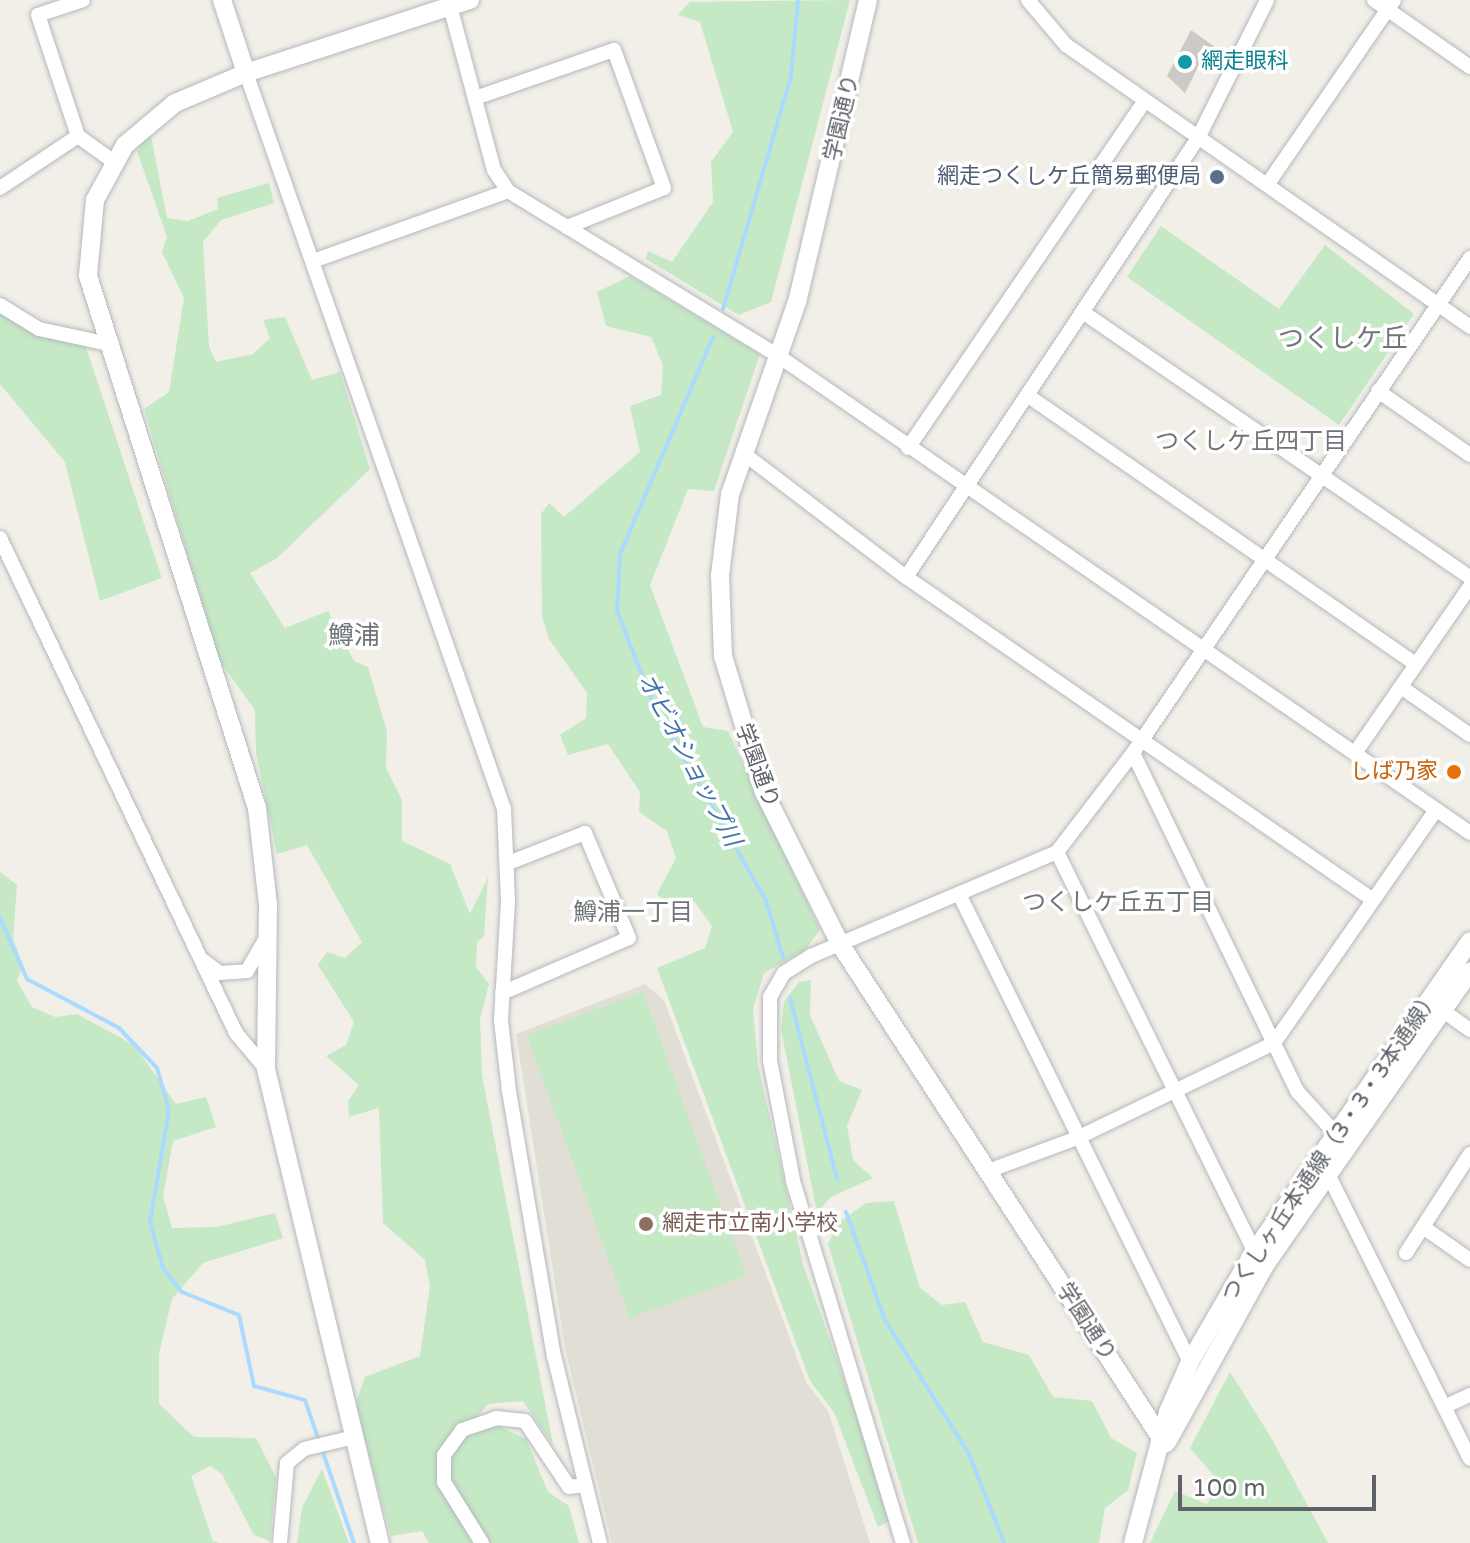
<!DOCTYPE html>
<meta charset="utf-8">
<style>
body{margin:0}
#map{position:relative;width:1470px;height:1543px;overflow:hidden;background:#f1efe8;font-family:"Varela Round","Noto Sans JP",sans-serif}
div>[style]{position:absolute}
.education>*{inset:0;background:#e1ded6}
.green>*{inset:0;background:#c5e8c5;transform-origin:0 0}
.stream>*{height:4px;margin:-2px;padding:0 2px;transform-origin:2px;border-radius:2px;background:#aadaff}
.building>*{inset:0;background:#cccac5}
.roads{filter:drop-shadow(0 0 2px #b5b8bc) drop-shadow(0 0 2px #b5b8bc)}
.minor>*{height:14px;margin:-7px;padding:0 7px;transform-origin:7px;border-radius:7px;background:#fff}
.tertiary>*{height:18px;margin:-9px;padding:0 9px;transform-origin:9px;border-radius:9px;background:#fff}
.dots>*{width:22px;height:22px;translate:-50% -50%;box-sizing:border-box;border:4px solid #fff;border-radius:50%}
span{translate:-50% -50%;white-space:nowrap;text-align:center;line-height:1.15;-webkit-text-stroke:7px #fff;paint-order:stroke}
.culture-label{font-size:22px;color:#0d838f}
.left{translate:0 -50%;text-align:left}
.street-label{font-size:22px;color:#5f6368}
.service-label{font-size:22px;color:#4e5e75}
.right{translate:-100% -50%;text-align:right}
.food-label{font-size:22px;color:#c56008}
.education-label{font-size:22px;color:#785e54}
.neighbourhood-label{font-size:24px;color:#70757a}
.water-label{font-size:24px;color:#4174aa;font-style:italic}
.quarter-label{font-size:26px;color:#70757a}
.scale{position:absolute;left:1178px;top:1475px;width:198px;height:36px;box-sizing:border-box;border:4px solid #5f6368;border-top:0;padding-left:10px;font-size:24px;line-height:28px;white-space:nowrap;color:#5f6368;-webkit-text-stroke:6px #fff;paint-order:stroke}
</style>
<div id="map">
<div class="education">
<i style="clip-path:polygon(645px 984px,664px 1000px,806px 1382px,828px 1411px,870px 1543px,612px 1543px,565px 1348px,516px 1034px)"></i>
</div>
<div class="green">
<i style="clip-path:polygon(850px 0,771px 302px,739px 315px,646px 259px,648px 251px,672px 262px,713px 202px,711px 162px,733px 132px,700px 22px,678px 15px,690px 2px)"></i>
<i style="clip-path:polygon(150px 131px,167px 218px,188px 221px,218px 209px,217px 198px,269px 183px,274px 203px,221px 220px,203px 242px,209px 347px,216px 362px,253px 354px,270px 338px,263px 320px,285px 317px,312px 380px,340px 372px,370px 469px,276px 559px,250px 573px,285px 628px,328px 611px,354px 661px,368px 667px,387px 732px,386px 768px,402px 800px,402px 841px,450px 864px,470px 914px,488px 877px,484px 936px,477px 942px,476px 967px,489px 984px,480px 1019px,482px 1075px,553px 1445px,523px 1401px,488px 1404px,478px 1416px,526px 1439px,548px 1492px,569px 1506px,579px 1543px,429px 1543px,422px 1531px,391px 1536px,355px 1405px,365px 1377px,420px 1356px,430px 1286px,425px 1260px,383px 1223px,379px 1108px,349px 1117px,348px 1101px,359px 1085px,326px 1056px,346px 1045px,354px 1022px,318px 965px,327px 952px,345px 958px,362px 942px,307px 845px,277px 854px,256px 753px,255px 710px,219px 660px,144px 409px,169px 392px,184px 298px,162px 252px,167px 237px,137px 151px)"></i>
<i style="clip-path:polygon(1161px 226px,1279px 309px,1325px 245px,1414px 314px,1339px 425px,1127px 277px)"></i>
<i style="clip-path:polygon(630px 276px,760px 354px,714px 491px,688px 489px,650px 585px,703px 727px,728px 731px,820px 930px,805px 950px,764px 973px,753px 1009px,758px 1065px,803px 1264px,882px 1487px,889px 1521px,878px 1527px,834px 1412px,810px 1381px,657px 968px,705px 948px,712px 926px,694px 901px,668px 905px,657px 894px,676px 858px,667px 831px,639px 812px,640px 792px,608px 744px,568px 755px,560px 735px,586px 718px,587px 693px,549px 639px,542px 616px,541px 514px,549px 503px,564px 517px,640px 452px,630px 406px,661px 395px,663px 365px,651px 337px,606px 326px,597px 292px)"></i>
<i style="clip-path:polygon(0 313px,86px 347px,162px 578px,100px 601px,65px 462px,0 384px)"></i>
<i style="clip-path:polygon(0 872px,17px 885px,13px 939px,23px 965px,17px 981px,32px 1007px,55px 1017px,77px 1014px,134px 1045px,176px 1104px,206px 1097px,216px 1127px,173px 1141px,163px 1196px,172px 1228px,216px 1227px,275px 1213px,283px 1238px,203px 1263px,172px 1299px,159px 1353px,159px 1404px,194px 1437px,256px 1438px,276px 1477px,270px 1541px,254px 1535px,222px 1474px,210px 1466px,191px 1476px,213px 1541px,220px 1543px,0 1543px)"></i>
<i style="clip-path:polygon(811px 980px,810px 1015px,839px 1081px,862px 1090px,847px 1126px,853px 1160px,873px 1178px,831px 1197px,817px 1213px,781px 1029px,784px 1002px,799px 982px)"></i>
<i style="left:643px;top:992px;width:302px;height:124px;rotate:70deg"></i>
<i style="clip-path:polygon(894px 1201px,920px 1288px,942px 1305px,965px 1302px,983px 1342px,1029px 1355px,1053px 1397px,1092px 1401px,1111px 1438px,1137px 1453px,1128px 1490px,1105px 1508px,1099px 1543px,918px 1543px,828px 1244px,838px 1223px,866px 1203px)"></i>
<i style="clip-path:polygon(1230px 1372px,1269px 1434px,1328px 1543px,1150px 1543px,1175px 1491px,1207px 1504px,1219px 1482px,1190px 1448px)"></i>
<i style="clip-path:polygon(322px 1469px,349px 1543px,297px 1543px,302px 1508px)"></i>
</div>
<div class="stream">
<i style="left:723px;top:309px;width:243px;rotate:-73.7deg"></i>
<i style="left:791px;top:76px;width:76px;rotate:-84.7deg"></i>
<i style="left:713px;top:337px;width:236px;rotate:113.2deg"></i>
<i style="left:620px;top:554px;width:57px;rotate:93deg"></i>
<i style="left:617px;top:611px;width:102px;rotate:68.7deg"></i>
<i style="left:654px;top:706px;width:225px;rotate:60.1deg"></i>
<i style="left:766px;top:901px;width:59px;rotate:73.1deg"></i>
<i style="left:0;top:918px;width:67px;rotate:66.1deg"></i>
<i style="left:27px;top:979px;width:104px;rotate:28deg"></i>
<i style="left:119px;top:1028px;width:55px;rotate:46.5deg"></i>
<i style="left:157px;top:1068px;width:44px;rotate:74.1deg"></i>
<i style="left:169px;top:1110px;width:114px;rotate:99.6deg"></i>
<i style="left:150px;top:1222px;width:48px;rotate:74.2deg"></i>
<i style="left:163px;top:1268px;width:31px;rotate:52deg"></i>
<i style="left:182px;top:1292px;width:61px;rotate:22deg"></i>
<i style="left:239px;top:1315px;width:73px;rotate:78.1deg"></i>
<i style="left:254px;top:1386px;width:53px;rotate:15.4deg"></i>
<i style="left:305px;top:1400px;width:151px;rotate:71.1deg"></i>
<i style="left:790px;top:998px;width:186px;rotate:75.4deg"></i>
<i style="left:846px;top:1212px;width:115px;rotate:70.1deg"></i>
<i style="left:885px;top:1320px;width:158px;rotate:57.9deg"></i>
<i style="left:969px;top:1454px;width:96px;rotate:68.5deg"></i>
</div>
<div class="building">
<i style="clip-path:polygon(1191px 30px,1222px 52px,1214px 69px,1201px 61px,1185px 93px,1167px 76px)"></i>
</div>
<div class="roads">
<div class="minor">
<i style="left:83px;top:0;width:47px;rotate:161.6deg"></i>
<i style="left:38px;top:15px;width:127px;rotate:71.7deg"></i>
<i style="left:78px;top:136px;width:44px;rotate:35.8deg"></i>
<i style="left:1028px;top:0;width:59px;rotate:49.8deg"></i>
<i style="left:1066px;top:45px;width:493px;rotate:34.9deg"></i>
<i style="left:1374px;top:0;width:117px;rotate:34.9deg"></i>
<i style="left:450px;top:6px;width:170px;rotate:75deg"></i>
<i style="left:494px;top:170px;width:25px;rotate:56deg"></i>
<i style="left:508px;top:191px;width:319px;rotate:31.4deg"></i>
<i style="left:780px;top:357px;width:838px;rotate:34.6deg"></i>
<i style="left:246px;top:73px;width:780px;rotate:70.68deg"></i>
<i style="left:504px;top:809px;width:93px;rotate:87.5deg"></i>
<i style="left:508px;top:902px;width:118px;rotate:93.4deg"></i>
<i style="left:501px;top:1020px;width:71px;rotate:83.6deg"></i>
<i style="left:509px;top:1091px;width:269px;rotate:80.4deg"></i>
<i style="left:554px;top:1356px;width:193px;rotate:76.2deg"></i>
<i style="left:475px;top:98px;width:147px;rotate:-19.1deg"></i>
<i style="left:614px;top:50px;width:147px;rotate:70.1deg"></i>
<i style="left:664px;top:188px;width:105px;rotate:158.1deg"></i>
<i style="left:1267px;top:185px;width:224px;rotate:-55.5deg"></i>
<i style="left:0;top:188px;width:94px;rotate:-33.7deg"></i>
<i style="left:313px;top:261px;width:207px;rotate:-19.7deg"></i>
<i style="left:0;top:305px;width:46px;rotate:31.6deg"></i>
<i style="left:39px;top:329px;width:66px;rotate:12.2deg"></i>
<i style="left:1084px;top:313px;width:468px;rotate:34.4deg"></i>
<i style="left:1378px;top:391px;width:112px;rotate:34.8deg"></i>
<i style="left:1027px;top:395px;width:473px;rotate:34.7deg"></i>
<i style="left:908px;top:448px;width:420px;rotate:-55.7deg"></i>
<i style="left:743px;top:453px;width:205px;rotate:37.3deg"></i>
<i style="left:906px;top:577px;width:568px;rotate:34.67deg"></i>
<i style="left:0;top:538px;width:548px;rotate:64.51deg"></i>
<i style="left:236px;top:1033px;width:47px;rotate:50.2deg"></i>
<i style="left:906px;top:577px;width:527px;rotate:-56.37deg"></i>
<i style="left:1198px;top:138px;width:154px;rotate:-63.4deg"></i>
<i style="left:1401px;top:687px;width:84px;rotate:34.8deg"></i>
<i style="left:1133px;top:753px;width:376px;rotate:64.1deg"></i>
<i style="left:1297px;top:1091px;width:67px;rotate:48deg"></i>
<i style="left:1355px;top:753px;width:203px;rotate:-55.4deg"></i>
<i style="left:1057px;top:852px;width:455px;rotate:63.7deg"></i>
<i style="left:960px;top:896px;width:520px;rotate:63.73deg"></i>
<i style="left:204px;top:961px;width:20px;rotate:37deg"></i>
<i style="left:220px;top:973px;width:27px;rotate:-4deg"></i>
<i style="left:247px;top:971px;width:39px;rotate:-60deg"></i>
<i style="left:502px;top:993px;width:138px;rotate:-23.4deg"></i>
<i style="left:629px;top:938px;width:114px;rotate:-112.7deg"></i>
<i style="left:585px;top:833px;width:83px;rotate:158.7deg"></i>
<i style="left:1435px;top:1005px;width:43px;rotate:35.5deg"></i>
<i style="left:1324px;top:1166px;width:327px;rotate:63.5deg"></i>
<i style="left:988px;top:1171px;width:95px;rotate:-20.3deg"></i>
<i style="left:1077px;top:1138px;width:219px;rotate:-25.7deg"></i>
<i style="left:1274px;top:1043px;width:284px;rotate:-55.2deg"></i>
<i style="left:1423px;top:1227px;width:57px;rotate:35.1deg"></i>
<i style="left:1406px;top:1253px;width:118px;rotate:-57.1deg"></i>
<i style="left:1446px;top:1406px;width:26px;rotate:-25deg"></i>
<i style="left:280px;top:1543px;width:80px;rotate:-85deg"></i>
<i style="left:287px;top:1463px;width:22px;rotate:-39deg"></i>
<i style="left:304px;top:1449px;width:51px;rotate:-13.5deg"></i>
<i style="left:482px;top:1543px;width:72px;rotate:-121.9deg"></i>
<i style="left:444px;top:1482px;width:27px;rotate:-90deg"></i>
<i style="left:444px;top:1455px;width:31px;rotate:-54deg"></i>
<i style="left:462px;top:1430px;width:36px;rotate:-19deg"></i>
<i style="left:496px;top:1418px;width:29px;rotate:6deg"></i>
<i style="left:525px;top:1421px;width:79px;rotate:56.3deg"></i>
<i style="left:569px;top:1487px;width:16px;rotate:-7deg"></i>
<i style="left:903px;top:1543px;width:379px;rotate:-106.9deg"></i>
<i style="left:793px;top:1180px;width:122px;rotate:-100.9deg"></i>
<i style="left:770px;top:1060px;width:63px;rotate:-90deg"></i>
<i style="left:770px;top:997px;width:28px;rotate:-60deg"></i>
<i style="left:784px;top:973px;width:32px;rotate:-32deg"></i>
<i style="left:811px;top:956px;width:267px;rotate:-22.9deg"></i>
<i style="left:1057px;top:852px;width:125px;rotate:-52.5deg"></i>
<i style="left:1133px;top:753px;width:599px;rotate:-55.75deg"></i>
</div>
<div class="tertiary">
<i style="left:222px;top:0;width:77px;rotate:71.8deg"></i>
<i style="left:246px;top:73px;width:77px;rotate:157.1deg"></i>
<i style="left:175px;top:103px;width:65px;rotate:140deg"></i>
<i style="left:125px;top:145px;width:63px;rotate:118.6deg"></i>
<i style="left:95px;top:200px;width:76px;rotate:95.3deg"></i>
<i style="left:88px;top:276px;width:558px;rotate:72.38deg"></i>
<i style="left:257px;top:808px;width:97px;rotate:83.5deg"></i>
<i style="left:268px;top:904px;width:165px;rotate:90.7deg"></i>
<i style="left:266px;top:1069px;width:488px;rotate:76.5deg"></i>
<i style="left:868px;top:0;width:307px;rotate:103.2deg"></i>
<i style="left:798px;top:299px;width:207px;rotate:109.2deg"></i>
<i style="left:730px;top:494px;width:82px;rotate:97deg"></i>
<i style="left:720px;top:575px;width:81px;rotate:87.9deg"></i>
<i style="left:723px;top:656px;width:142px;rotate:73.2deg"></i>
<i style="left:764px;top:792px;width:170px;rotate:63.4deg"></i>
<i style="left:840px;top:944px;width:596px;rotate:56.98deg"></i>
<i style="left:246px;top:73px;width:236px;rotate:-18.1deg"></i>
<i style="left:1167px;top:1442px;width:202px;rotate:-61deg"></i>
<i style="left:1265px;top:1265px;width:358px;rotate:-55.1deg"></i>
<i style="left:1133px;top:1543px;width:136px;rotate:-75deg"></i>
<i style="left:1168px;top:1412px;width:55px;rotate:-66.3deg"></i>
<i style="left:1190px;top:1362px;width:124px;rotate:-59.9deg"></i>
<i style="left:1252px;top:1255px;width:382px;rotate:-55.2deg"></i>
</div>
</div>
<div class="dots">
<i style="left:1185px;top:62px;background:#0f9aa8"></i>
<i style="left:1217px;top:177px;background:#5c6f8a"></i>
<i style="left:1454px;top:772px;background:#e8710a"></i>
<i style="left:646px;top:1224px;background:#8d6e63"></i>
</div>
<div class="culture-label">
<span class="left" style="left:1201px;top:62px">網走眼科</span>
</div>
<div class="street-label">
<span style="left:842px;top:118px;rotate:-77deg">学園通り</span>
<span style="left:757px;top:766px;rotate:70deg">学園通り</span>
<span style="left:1331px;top:1146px;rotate:-56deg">つくしヶ丘本通線（3・3・3本通線）</span>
<span style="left:1086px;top:1322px;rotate:57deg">学園通り</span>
</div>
<div class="service-label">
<span class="right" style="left:1201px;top:177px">網走つくしケ丘簡易郵便局</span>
</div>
<div class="food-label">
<span class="right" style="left:1438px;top:772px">しば乃家</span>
</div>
<div class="education-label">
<span class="left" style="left:662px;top:1224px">網走市立南小学校</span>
</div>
<div class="neighbourhood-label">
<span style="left:1251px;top:442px">つくしケ丘四丁目</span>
<span style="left:1118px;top:903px">つくしケ丘五丁目</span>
<span style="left:633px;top:913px">鱒浦一丁目</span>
</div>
<div class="water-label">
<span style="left:689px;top:760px;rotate:62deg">オビオショップ川</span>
</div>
<div class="quarter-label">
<span style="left:1343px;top:339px">つくしケ丘</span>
<span style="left:354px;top:636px">鱒浦</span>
</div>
<div class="scale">100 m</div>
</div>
